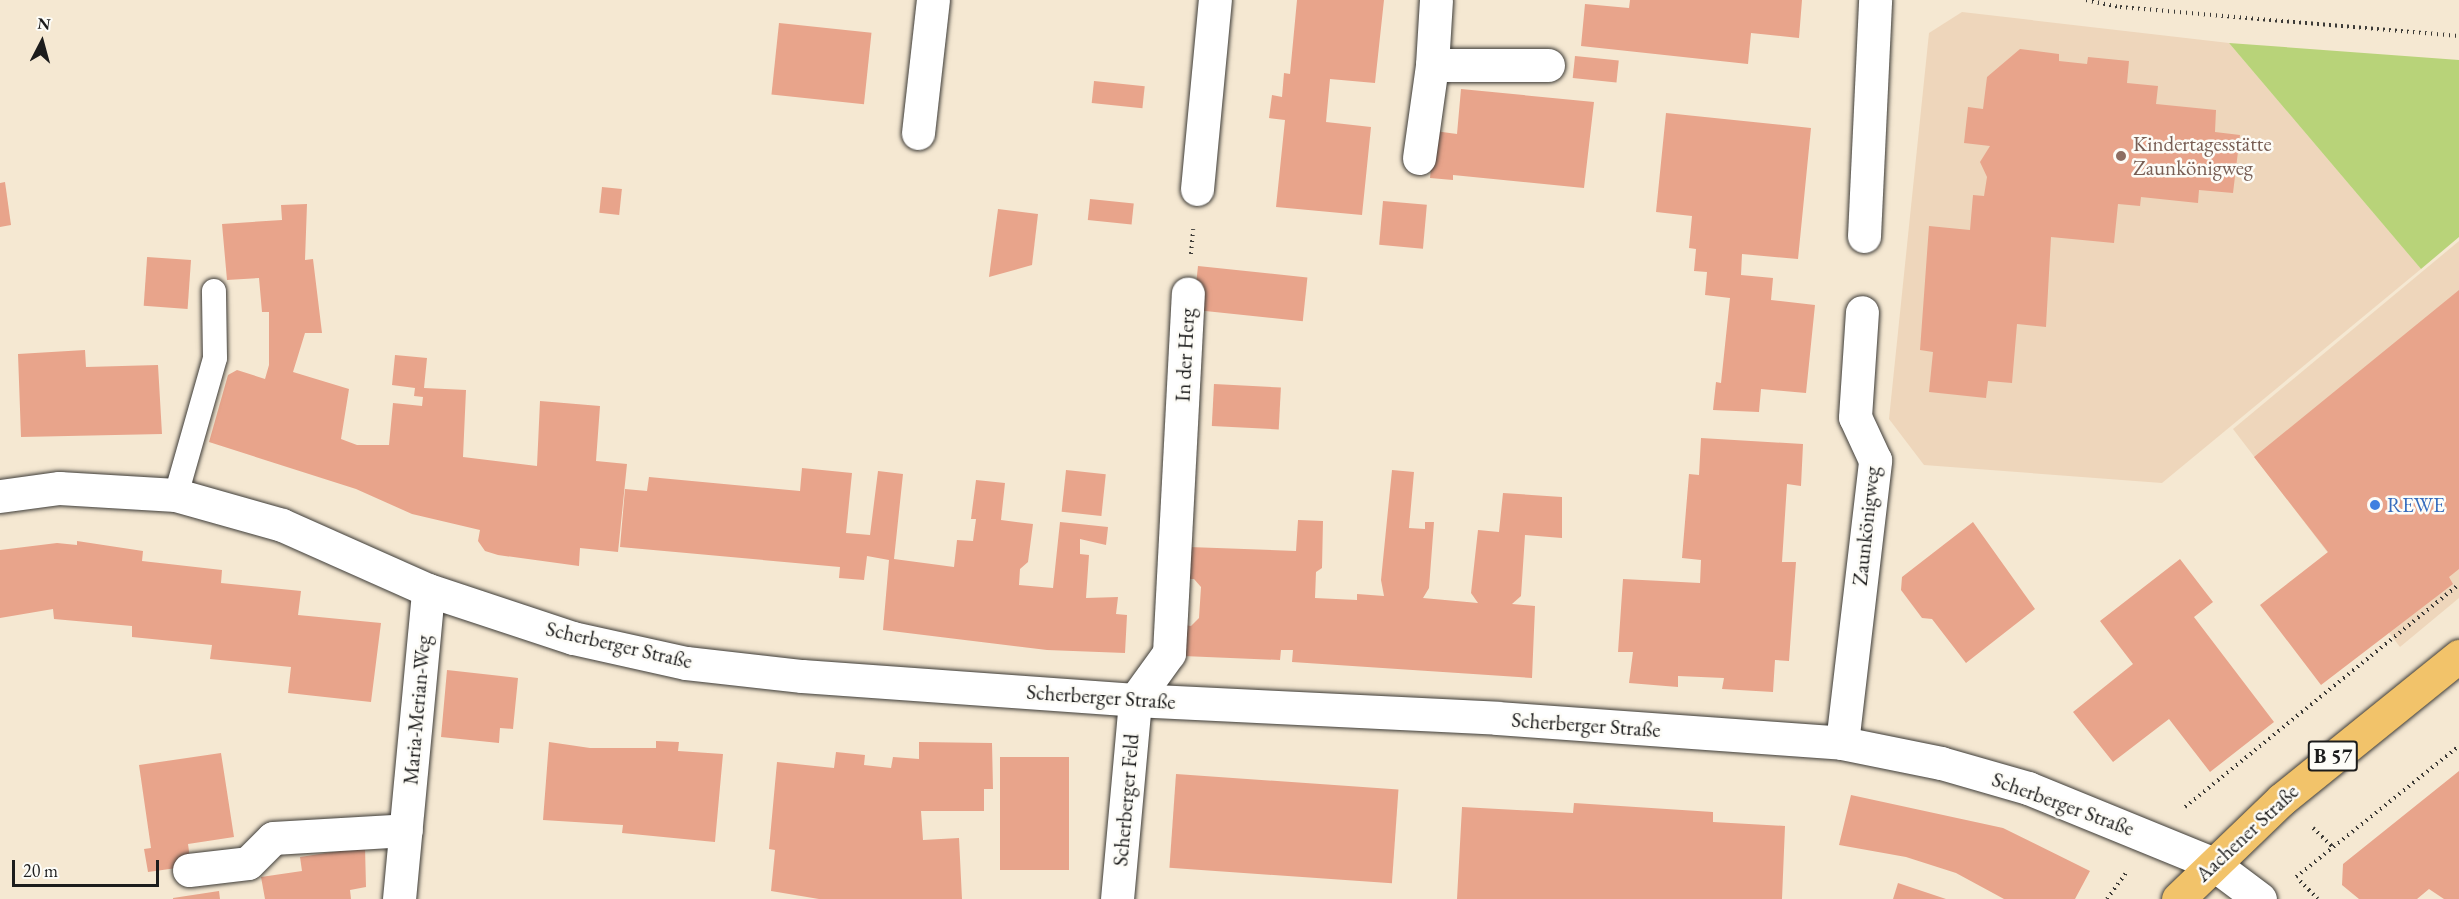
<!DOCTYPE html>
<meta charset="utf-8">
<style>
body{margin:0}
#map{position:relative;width:2459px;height:899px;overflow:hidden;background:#f5e8d2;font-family:"EB Garamond",serif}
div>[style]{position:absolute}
.built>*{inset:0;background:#eed6bb}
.green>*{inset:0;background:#b8d379}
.building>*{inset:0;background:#e8a48b;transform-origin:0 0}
.path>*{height:4px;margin-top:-2px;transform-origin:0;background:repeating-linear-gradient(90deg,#3d3b37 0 1.5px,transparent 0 6px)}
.roads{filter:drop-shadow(0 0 2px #3d3b37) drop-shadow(0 0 2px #3d3b37)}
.lane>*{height:24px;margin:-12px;padding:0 12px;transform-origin:12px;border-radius:12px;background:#fff}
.street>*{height:33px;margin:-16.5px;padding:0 16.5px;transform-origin:16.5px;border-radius:16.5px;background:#fff}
.primary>*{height:33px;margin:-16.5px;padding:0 16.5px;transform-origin:16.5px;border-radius:16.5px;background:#f2c36a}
.dots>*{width:16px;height:16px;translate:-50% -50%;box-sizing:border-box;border:3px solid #fdfcf7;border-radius:50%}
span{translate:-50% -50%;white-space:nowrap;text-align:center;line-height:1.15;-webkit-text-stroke:5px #fdfcf7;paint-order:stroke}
.shield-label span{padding:2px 4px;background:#fdfcf7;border:2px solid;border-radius:4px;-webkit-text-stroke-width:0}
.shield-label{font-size:20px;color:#1c1c1c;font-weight:700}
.education-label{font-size:21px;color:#785e54}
.left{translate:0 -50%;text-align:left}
.street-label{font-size:21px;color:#1c1c1c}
.shop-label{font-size:21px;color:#366cbe}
.north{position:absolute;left:12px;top:12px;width:60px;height:60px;-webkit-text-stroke:4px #fdfcf7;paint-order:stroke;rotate:6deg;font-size:16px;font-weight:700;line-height:24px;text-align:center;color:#1c1c1c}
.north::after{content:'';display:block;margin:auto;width:21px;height:27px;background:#1c1c1c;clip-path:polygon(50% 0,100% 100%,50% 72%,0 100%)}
.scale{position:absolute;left:12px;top:860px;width:147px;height:27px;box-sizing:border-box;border:3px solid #1c1c1c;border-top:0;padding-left:8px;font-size:18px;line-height:21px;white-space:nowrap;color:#1c1c1c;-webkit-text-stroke:4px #fdfcf7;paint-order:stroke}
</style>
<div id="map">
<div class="built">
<i style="clip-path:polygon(1962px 12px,2229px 43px,2421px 269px,2162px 483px,1924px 465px,1889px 419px,1929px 33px)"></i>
<i style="clip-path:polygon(2459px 241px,2459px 598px,2400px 647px,2233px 429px)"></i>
</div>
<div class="green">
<i style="clip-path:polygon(2229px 43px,2459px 60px,2459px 237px,2421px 269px)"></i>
</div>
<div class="building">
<i style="clip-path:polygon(1297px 0,1384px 0,1375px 83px,1330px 79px,1326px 122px,1371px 127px,1362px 215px,1276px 207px,1285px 120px,1269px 118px,1272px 95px,1282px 97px,1284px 73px,1290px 74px)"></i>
<i style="clip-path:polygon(1630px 0,1802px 0,1799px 38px,1751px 33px,1748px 64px,1581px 46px,1585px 4px,1629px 8px)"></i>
<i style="left:779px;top:23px;width:93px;height:72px;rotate:6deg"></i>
<i style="clip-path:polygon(2020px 49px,2059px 54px,2059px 61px,2087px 64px,2088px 57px,2129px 61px,2127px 83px,2158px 86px,2156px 104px,2216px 110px,2215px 132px,2240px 135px,2233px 193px,2199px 190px,2198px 203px,2141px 197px,2140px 206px,2118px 204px,2114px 243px,2051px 237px,2046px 327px,2017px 324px,2012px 383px,1988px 381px,1986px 398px,1929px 392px,1933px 352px,1920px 350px,1929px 226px,1970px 230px,1973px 195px,1984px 196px,1987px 177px,1980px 162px,1990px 146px,1964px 143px,1968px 107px,1983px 109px,1987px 77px)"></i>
<i style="left:1575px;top:56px;width:44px;height:22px;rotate:6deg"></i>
<i style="left:1094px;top:81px;width:51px;height:22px;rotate:6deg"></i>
<i style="clip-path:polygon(1461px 89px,1594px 102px,1584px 188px,1453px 175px,1453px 180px,1430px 178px,1435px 131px,1457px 134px)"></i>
<i style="clip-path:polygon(1666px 113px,1811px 128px,1798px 259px,1742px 254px,1741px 275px,1773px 278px,1771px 300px,1815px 305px,1806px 393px,1761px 389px,1759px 412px,1713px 410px,1716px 382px,1721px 383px,1730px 298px,1705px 295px,1707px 272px,1694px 271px,1696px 249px,1689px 248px,1692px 216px,1656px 212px)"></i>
<i style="clip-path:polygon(5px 182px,11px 225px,0 227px,0 183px)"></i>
<i style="left:602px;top:187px;width:20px;height:26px;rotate:6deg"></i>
<i style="left:1090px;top:199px;width:44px;height:21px;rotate:6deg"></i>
<i style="left:1383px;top:201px;width:44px;height:44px;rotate:5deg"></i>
<i style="clip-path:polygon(307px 204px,305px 260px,313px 259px,322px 333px,305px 333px,293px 372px,349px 389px,341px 439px,357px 445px,389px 445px,393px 403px,422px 406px,423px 397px,414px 396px,415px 388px,392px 385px,395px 355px,427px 358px,424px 388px,466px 390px,463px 457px,537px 466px,540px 401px,600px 406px,596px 461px,627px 464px,618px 552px,580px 548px,579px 566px,498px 555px,485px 551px,478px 541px,480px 530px,412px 514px,356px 489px,209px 442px,228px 375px,237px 370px,265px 379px,269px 365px,269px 312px,262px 312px,259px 278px,227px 280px,222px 224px,282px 220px,281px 205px)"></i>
<i style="clip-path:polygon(998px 209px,1038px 214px,1032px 265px,989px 277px)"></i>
<i style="left:191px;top:260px;width:49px;height:44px;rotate:94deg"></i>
<i style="left:1198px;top:266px;width:110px;height:44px;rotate:6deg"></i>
<i style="clip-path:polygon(2459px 290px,2459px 569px,2449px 577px,2453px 584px,2321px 685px,2260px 605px,2328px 552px,2254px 457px)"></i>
<i style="clip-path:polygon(85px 350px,86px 367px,158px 365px,162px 434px,21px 437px,18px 354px)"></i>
<i style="left:1214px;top:384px;width:67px;height:42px;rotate:3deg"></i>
<i style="clip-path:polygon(1701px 438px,1803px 444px,1801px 486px,1787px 484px,1782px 562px,1796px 562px,1789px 661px,1775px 660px,1773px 692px,1722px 689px,1724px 678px,1678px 676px,1678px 687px,1629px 683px,1633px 652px,1618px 652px,1623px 579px,1700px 583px,1701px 560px,1682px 558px,1689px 474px,1699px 475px)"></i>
<i style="clip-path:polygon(802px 468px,852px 473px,846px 533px,870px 535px,878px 471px,903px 474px,894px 559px,954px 567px,957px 540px,973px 541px,976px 519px,971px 519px,976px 480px,1005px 483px,1001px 520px,1033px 524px,1028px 562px,1020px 569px,1019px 585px,1053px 588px,1060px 522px,1108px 527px,1106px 545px,1080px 539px,1080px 554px,1089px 555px,1086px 598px,1118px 597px,1116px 614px,1127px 615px,1125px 653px,1047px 650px,883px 630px,889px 560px,867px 556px,864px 580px,839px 578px,840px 567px,620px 547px,625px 489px,647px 491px,649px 477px,800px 491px)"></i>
<i style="left:1066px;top:470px;width:40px;height:42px;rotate:6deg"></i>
<i style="clip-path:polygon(1392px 470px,1414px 472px,1409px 528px,1425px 529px,1425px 522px,1434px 522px,1429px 588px,1423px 598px,1478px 603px,1471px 593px,1478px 530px,1499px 532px,1503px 493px,1562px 497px,1562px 538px,1525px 535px,1521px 596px,1512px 604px,1535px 606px,1532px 678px,1292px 662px,1293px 650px,1281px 650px,1280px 660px,1183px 656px,1184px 625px,1191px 626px,1199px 618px,1201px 587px,1194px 579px,1187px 579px,1189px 547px,1296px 551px,1298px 520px,1323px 521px,1322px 568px,1316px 572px,1315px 598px,1357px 600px,1357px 594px,1384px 596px,1381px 580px)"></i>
<i style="clip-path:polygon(1973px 522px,2035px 609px,1966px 663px,1932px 619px,1922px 618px,1901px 590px,1902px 577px)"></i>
<i style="clip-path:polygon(77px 541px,143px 551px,142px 561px,222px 570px,221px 583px,301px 591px,298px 615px,381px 623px,371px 702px,288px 693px,291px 667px,210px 659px,212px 645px,132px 637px,132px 626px,54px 619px,53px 609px,0 618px,0 550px,57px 543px,77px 545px)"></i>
<i style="clip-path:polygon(2180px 559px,2213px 602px,2194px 617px,2274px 722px,2210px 772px,2169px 719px,2113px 762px,2073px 712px,2133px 664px,2100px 621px)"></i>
<i style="clip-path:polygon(447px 670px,518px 678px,513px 729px,500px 728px,499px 743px,441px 737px)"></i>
<i style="clip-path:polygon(656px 741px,679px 742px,678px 751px,723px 754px,715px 842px,622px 833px,623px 825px,543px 820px,549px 742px,590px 748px,656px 748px)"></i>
<i style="clip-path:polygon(919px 742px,992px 743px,993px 789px,984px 789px,984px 811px,921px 811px,923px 840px,959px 838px,962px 899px,819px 899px,771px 891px,775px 850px,769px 849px,777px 762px,834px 768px,836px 752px,865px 755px,864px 765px,891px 768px,893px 757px,919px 759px)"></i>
<i style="clip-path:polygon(221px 753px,234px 837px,188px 844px,191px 866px,148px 872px,144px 849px,151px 848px,139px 765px)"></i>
<i style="left:1069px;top:757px;width:113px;height:69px;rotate:90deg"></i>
<i style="clip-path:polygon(2459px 771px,2459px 899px,2444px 899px,2429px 889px,2417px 899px,2359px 899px,2342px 885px,2343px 864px)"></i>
<i style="left:1176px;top:774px;width:223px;height:94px;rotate:4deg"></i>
<i style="clip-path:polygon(1851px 795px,2003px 828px,2090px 871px,2075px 899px,2004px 899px,1956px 873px,1906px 857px,1839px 845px)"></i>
<i style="clip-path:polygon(1574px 803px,1713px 812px,1713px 822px,1785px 826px,1782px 899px,1457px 899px,1462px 807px,1573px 813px)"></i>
<i style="clip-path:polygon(365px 847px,366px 887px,350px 890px,351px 899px,265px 899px,261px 877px,302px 871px,300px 857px)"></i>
<i style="clip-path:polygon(1898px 883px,1946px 899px,1893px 899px)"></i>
<i style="clip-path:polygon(219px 891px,220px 899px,173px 899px,173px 898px)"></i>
</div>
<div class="path">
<i style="left:2086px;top:0;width:35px;rotate:12deg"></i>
<i style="left:2120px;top:7px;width:340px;rotate:4.9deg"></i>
<i style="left:1191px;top:254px;width:25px;rotate:-85deg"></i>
<i style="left:2185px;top:807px;width:353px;rotate:-39.1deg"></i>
<i style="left:2313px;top:828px;width:29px;rotate:44deg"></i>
<i style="left:2296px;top:877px;width:209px;rotate:-38.8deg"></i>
<i style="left:2300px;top:881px;width:25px;rotate:45deg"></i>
<i style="left:2107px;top:899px;width:32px;rotate:-54deg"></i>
</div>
<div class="roads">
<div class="lane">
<i style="left:176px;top:495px;width:142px;rotate:-74.1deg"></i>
<i style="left:215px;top:358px;width:67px;rotate:-90.9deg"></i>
</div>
<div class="street">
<i style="left:1432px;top:65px;width:116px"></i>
<i style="left:918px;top:133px;width:134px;rotate:-83.6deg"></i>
<i style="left:1419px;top:158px;width:94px;rotate:-82deg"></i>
<i style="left:1432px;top:65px;width:65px;rotate:-86.5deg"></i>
<i style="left:1197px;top:189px;width:190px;rotate:-84.6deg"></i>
<i style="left:1864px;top:236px;width:236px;rotate:-87.3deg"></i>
<i style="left:0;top:496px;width:60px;rotate:-7.7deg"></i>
<i style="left:59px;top:488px;width:117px;rotate:3.4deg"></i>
<i style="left:176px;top:495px;width:110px;rotate:15.8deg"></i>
<i style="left:282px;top:525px;width:160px;rotate:24deg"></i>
<i style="left:428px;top:590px;width:153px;rotate:18.3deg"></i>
<i style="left:573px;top:638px;width:116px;rotate:12.5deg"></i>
<i style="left:686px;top:663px;width:117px;rotate:6.4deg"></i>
<i style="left:802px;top:676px;width:334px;rotate:4.1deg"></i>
<i style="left:1135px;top:700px;width:362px;rotate:2.8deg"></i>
<i style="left:1497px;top:718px;width:346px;rotate:4.1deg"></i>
<i style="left:1842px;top:743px;width:101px;rotate:11.4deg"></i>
<i style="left:1941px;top:763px;width:91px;rotate:16deg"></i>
<i style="left:2028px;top:788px;width:199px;rotate:22.2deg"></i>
<i style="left:2212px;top:863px;width:60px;rotate:36.9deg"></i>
<i style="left:1842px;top:743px;width:285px;rotate:-83.3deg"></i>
<i style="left:1875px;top:460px;width:47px;rotate:-114.9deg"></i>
<i style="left:1855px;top:417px;width:105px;rotate:-86.2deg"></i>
<i style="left:189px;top:870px;width:59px;rotate:-6.8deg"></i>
<i style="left:248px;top:863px;width:35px;rotate:-45deg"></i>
<i style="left:273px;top:838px;width:133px;rotate:-3.4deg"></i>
<i style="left:399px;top:899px;width:310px;rotate:-84.6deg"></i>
<i style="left:1117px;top:899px;width:200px;rotate:-84.8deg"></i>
<i style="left:1135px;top:700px;width:58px;rotate:-54.1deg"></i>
<i style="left:1169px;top:653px;width:360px;rotate:-87deg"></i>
</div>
<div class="primary">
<i style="left:2178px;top:899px;width:144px;rotate:-43.9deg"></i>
<i style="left:2282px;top:799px;width:228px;rotate:-38.9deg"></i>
</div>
</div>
<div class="dots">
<i style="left:2121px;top:156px;background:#8d6e63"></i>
<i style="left:2375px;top:505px;background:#3f7fe0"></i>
</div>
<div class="shield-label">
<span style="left:2333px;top:756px">B 57</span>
</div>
<div class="education-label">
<span class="left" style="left:2133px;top:156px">Kindertagesstätte<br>Zaunkönigweg</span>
</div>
<div class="street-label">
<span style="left:1185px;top:355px;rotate:-87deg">In der Herg</span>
<span style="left:1866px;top:526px;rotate:-84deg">Zaunkönigweg</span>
<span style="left:619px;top:645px;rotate:13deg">Scherberger Straße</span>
<span style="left:1101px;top:697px;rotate:4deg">Scherberger Straße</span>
<span style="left:417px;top:710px;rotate:-85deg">Maria-Merian-Weg</span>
<span style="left:1586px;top:725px;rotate:4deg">Scherberger Straße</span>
<span style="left:1126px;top:800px;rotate:-85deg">Scherberger Feld</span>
<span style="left:2063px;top:804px;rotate:20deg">Scherberger Straße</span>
<span style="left:2247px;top:833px;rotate:-43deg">Aachener Straße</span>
</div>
<div class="shop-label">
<span class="left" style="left:2387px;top:505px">REWE</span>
</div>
<div class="north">N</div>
<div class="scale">20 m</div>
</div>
